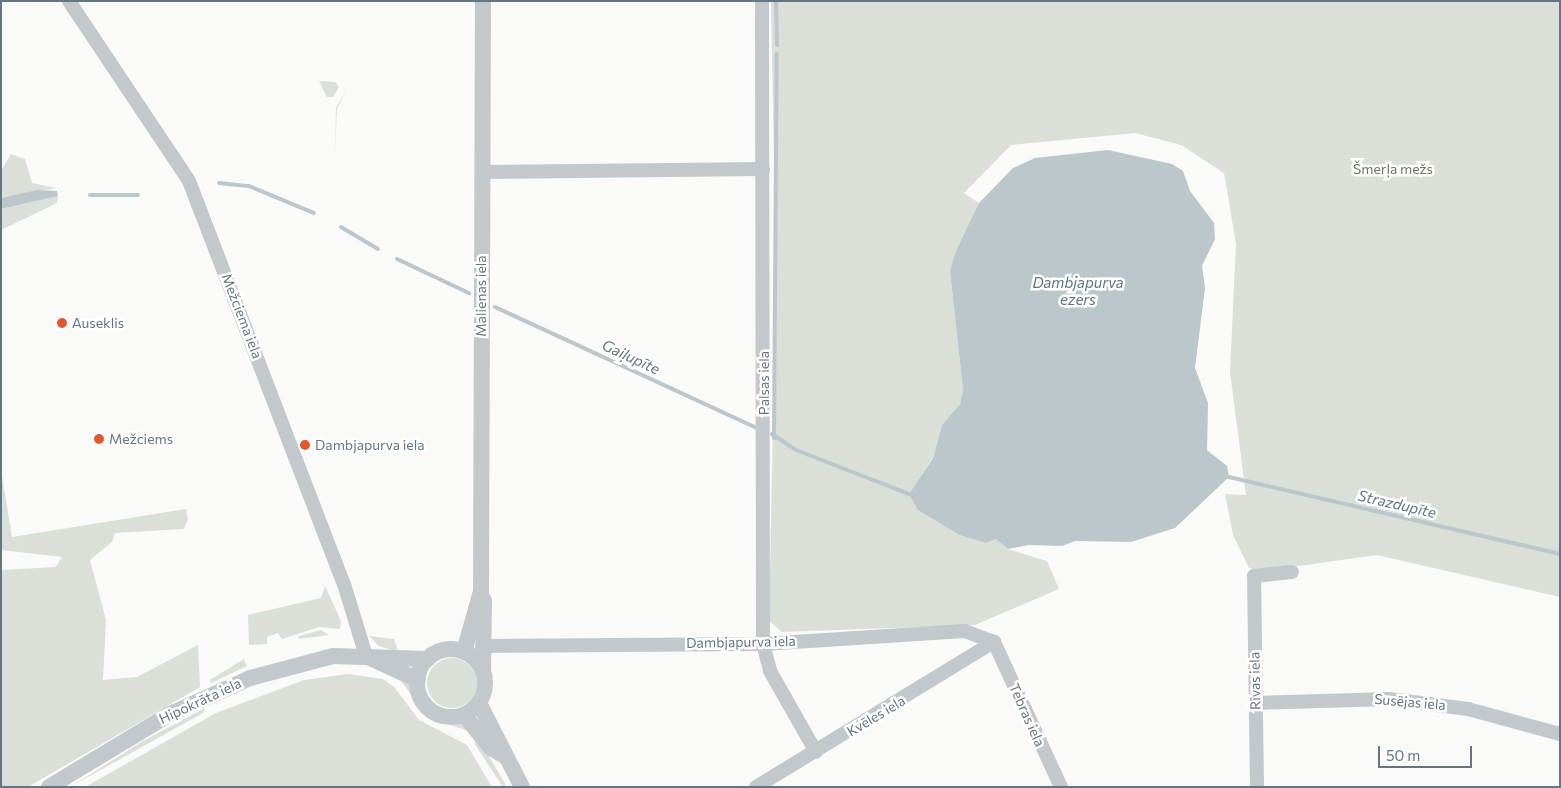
<!DOCTYPE html>
<meta charset="utf-8">
<style>
body{margin:0}
#map{position:relative;width:1561px;height:788px;overflow:hidden;background:#fafaf8;font-family:Commissioner,sans-serif}
div>[style]{position:absolute}
.green>*{inset:0;background:#dadfd7}
.round{border-radius:50%}
.water>*{inset:0;background:#bbc7cb}
.stream>*{height:4px;margin:-2px;padding:0 2px;transform-origin:2px;border-radius:2px;background:#bbc7cb}
.minor>*{height:14px;margin:-7px;padding:0 7px;transform-origin:7px;border-radius:7px;background:#c3c8cc}
.tertiary>*{height:16px;margin:-8px;padding:0 8px;transform-origin:8px;border-radius:8px;background:#c3c8cc}
.tertiary>.ring{margin:-8px;padding:0;box-sizing:content-box;background:none;border:16px solid #c3c8cc;border-radius:50%}
.dots>*{width:14px;height:14px;translate:-50% -50%;box-sizing:border-box;border:2px solid #fff;border-radius:50%}
span{translate:-50% -50%;white-space:nowrap;text-align:center;line-height:1.15;-webkit-text-stroke:5px #fff;paint-order:stroke}
.park-label{font-size:14px;color:#687a64}
.street-label{font-size:14px;color:#657683}
.poi-label{font-size:14px;color:#657683}
.left{translate:0 -50%;text-align:left}
.water-label{font-size:15px;color:#60757c;font-style:italic}
.frame{position:absolute;inset:0;border:2px solid #657683;pointer-events:none}
.scale{position:absolute;left:1378px;top:746px;width:94px;height:22px;box-sizing:border-box;border:2px solid #657683;border-top:0;padding-left:6px;font-size:15px;line-height:18px;white-space:nowrap;color:#657683;-webkit-text-stroke:4px #fff;paint-order:stroke}
</style>
<div id="map">
<div class="green">
<i style="clip-path:polygon(771px 1px,1560px 1px,1560px 597px,1377px 555px,1262px 571px,1249px 568px,1233px 535px,1225px 494px,1246px 495px,1230px 372px,1236px 244px,1224px 173px,1181px 145px,1135px 133px,1011px 145px,964px 193px,979px 203px,950px 271px,963px 390px,960px 404px,942px 425px,933px 457px,909px 494px,986px 543px,996px 539px,1008px 549px,1047px 561px,1059px 589px,975px 625px,782px 632px,769px 621px,776px 278px)"></i>
<i style="clip-path:polygon(319px 81px,335px 82px,339px 87px,333px 97px,327px 97px)"></i>
<i style="clip-path:polygon(347px 89px,337px 109px,335px 152px,336px 108px)"></i>
<i style="clip-path:polygon(11px 154px,25px 159px,32px 183px,56px 188px,1px 198px,1px 171px)"></i>
<i style="clip-path:polygon(58px 196px,57px 203px,1px 230px,1px 209px)"></i>
<i style="clip-path:polygon(1px 470px,12px 537px,186px 509px,188px 519px,184px 529px,115px 533px,112px 542px,90px 560px,106px 620px,103px 680px,137px 677px,198px 645px,200px 687px,28px 787px,1px 787px,1px 570px,56px 567px,62px 557px,1px 550px)"></i>
<i style="clip-path:polygon(325px 586px,341px 621px,340px 629px,319px 627px,282px 639px,278px 633px,267px 637px,267px 644px,249px 645px,248px 615px,321px 598px)"></i>
<i style="clip-path:polygon(321px 630px,329px 635px,298px 639px,299px 636px)"></i>
<i style="clip-path:polygon(369px 636px,394px 639px,398px 652px,379px 646px)"></i>
<i class="round" style="left:427px;top:658px;width:50px;height:50px"></i>
<i style="clip-path:polygon(244px 659px,247px 666px,211px 683px,210px 680px)"></i>
<i style="clip-path:polygon(348px 674px,383px 679px,394px 687px,419px 720px,467px 745px,492px 787px,85px 787px,216px 713px,304px 680px)"></i>
<i style="clip-path:polygon(401px 681px,411px 684px,427px 713px,461px 723px,469px 731px,428px 718px)"></i>
<i style="clip-path:polygon(205px 708px,203px 713px,70px 787px,143px 741px)"></i>
<i style="clip-path:polygon(478px 738px,506px 785px,503px 787px,474px 743px)"></i>
</div>
<div class="water">
<i style="clip-path:polygon(1108px 150px,1172px 164px,1183px 171px,1190px 191px,1214px 223px,1215px 239px,1202px 266px,1205px 288px,1195px 368px,1208px 403px,1207px 450px,1227px 466px,1229px 477px,1175px 528px,1131px 542px,1075px 541px,1062px 546px,1029px 545px,1008px 549px,996px 539px,986px 543px,960px 535px,918px 510px,909px 494px,933px 458px,942px 425px,960px 404px,963px 390px,950px 271px,956px 251px,979px 203px,1013px 168px,1035px 158px)"></i>
<i style="clip-path:polygon(38px 190px,57px 191px,58px 196px,1px 209px,1px 198px)"></i>
</div>
<div class="stream">
<i style="left:776px;top:1px;width:44px;rotate:88.7deg"></i>
<i style="left:219px;top:183px;width:30px;rotate:6deg"></i>
<i style="left:249px;top:186px;width:70px;rotate:22.6deg"></i>
<i style="left:90px;top:195px;width:48px"></i>
<i style="left:341px;top:227px;width:43px;rotate:30.7deg"></i>
<i style="left:397px;top:259px;width:80px;rotate:25.3deg"></i>
<i style="left:495px;top:307px;width:289px;rotate:24.8deg"></i>
<i style="left:772px;top:434px;width:29px;rotate:34deg"></i>
<i style="left:796px;top:450px;width:121px;rotate:21.3deg"></i>
<i style="left:774px;top:438px;width:384px;rotate:-89.6deg"></i>
<i style="left:1229px;top:477px;width:340px;rotate:13.1deg"></i>
</div>
<div class="minor">
<i style="left:69px;top:1px;width:216px;rotate:56.3deg"></i>
<i style="left:189px;top:181px;width:432px;rotate:69deg"></i>
<i style="left:344px;top:584px;width:75px;rotate:73deg"></i>
<i style="left:762px;top:1px;width:643px;rotate:89.91deg"></i>
<i style="left:763px;top:644px;width:28px;rotate:75deg"></i>
<i style="left:770px;top:671px;width:93px;rotate:60.4deg"></i>
<i style="left:482px;top:172px;width:281px;rotate:-0.6deg"></i>
<i style="left:994px;top:642px;width:160px;rotate:65.2deg"></i>
<i style="left:486px;top:646px;width:277px;rotate:-0.4deg"></i>
<i style="left:763px;top:644px;width:202px;rotate:-3.7deg"></i>
<i style="left:965px;top:631px;width:31px;rotate:21deg"></i>
<i style="left:1256px;top:703px;width:133px;rotate:-1.7deg"></i>
<i style="left:1389px;top:699px;width:80px;rotate:7.2deg"></i>
<i style="left:1468px;top:709px;width:95px;rotate:15.2deg"></i>
<i style="left:756px;top:787px;width:279px;rotate:-31.4deg"></i>
<i style="left:1257px;top:787px;width:211px;rotate:-90.8deg"></i>
<i style="left:1254px;top:576px;width:38px;rotate:-6deg"></i>
</div>
<div class="tertiary">
<i class="ring" style="left:417px;top:649px;width:52px;height:52px"></i>
<i style="left:464px;top:652px;width:63px;rotate:-74.4deg"></i>
<i style="left:481px;top:591px;width:590px;rotate:-89.81deg"></i>
<i style="left:368px;top:657px;width:55px;rotate:24.7deg"></i>
<i style="left:483px;top:672px;width:72px;rotate:-89.2deg"></i>
<i style="left:479px;top:703px;width:94px;rotate:62.9deg"></i>
<i style="left:464px;top:715px;width:43px;rotate:50.7deg"></i>
<i style="left:491px;top:748px;width:14px;rotate:30deg"></i>
<i style="left:49px;top:787px;width:141px;rotate:-31.1deg"></i>
<i style="left:170px;top:714px;width:88px;rotate:-24.2deg"></i>
<i style="left:250px;top:678px;width:86px;rotate:-14.8deg"></i>
<i style="left:333px;top:656px;width:95px;rotate:1.8deg"></i>
</div>
<div class="dots">
<i style="left:62px;top:323px;background:#e4572e"></i>
<i style="left:99px;top:439px;background:#e4572e"></i>
<i style="left:305px;top:445px;background:#e4572e"></i>
</div>
<div class="park-label">
<span style="left:1393px;top:169px">Šmerļa mežs</span>
</div>
<div class="street-label">
<span style="left:481px;top:296px;rotate:-90deg">Malienas iela</span>
<span style="left:242px;top:316px;rotate:69deg">Mežciema iela</span>
<span style="left:764px;top:383px;rotate:-90deg">Palsas iela</span>
<span style="left:741px;top:642px;rotate:-1deg">Dambjapurva iela</span>
<span style="left:1255px;top:681px;rotate:-91deg">Rīvas iela</span>
<span style="left:200px;top:701px;rotate:-25deg">Hipokrāta iela</span>
<span style="left:1410px;top:702px;rotate:5deg">Susējas iela</span>
<span style="left:1027px;top:715px;rotate:66deg">Tebras iela</span>
<span style="left:876px;top:716px;rotate:-31deg">Kvēles iela</span>
</div>
<div class="poi-label">
<span class="left" style="left:72px;top:323px">Auseklis</span>
<span class="left" style="left:109px;top:439px">Mežciems</span>
<span class="left" style="left:315px;top:445px">Dambjapurva iela</span>
</div>
<div class="water-label">
<span style="left:1078px;top:291px">Dambjapurva<br>ezers</span>
<span style="left:631px;top:357px;rotate:25deg">Gaiļupīte</span>
<span style="left:1397px;top:504px;rotate:13deg">Strazdupīte</span>
</div>
<div class="frame"></div>
<div class="scale">50 m</div>
</div>
